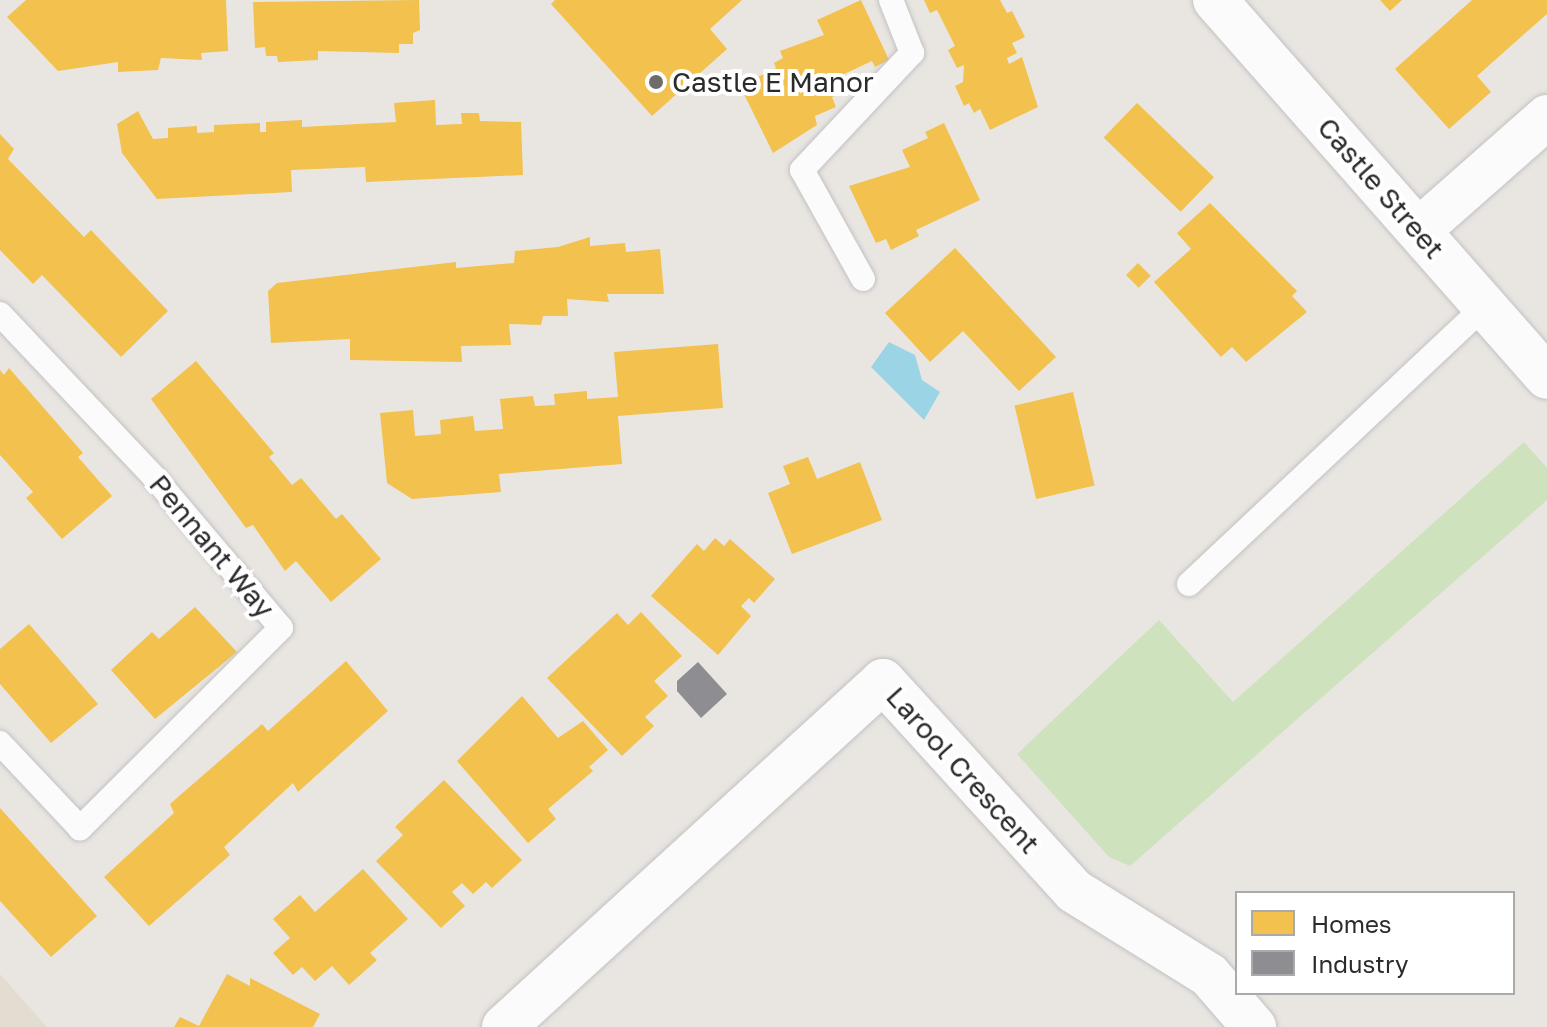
<!DOCTYPE html>
<style>
body{margin:0}
#map{position:relative;width:1547px;height:1027px;overflow:hidden;background:#e9e6e2;font-family:"Golos Text",sans-serif}
div>[style]{position:absolute}
.education>*{inset:0;background:#e3ddd1}
.green>*{inset:0;background:#cde2bd}
.water>*{inset:0;background:#9bd4e5}
.homes>*{inset:0;background:#f2c14e;transform-origin:0 0}
.industry>*{inset:0;background:#8d8d92}
.roads{filter:drop-shadow(0 0 2px #c3c2c2) drop-shadow(0 0 2px #c3c2c2)}
.lane>*{height:24px;margin:-12px;padding:0 12px;transform-origin:12px;border-radius:12px;background:#fcfbfb}
.street>*{height:44px;margin:-22px;padding:0 22px;transform-origin:22px;border-radius:22px;background:#fcfbfb}
.secondary>*{height:44px;margin:-22px;padding:0 22px;transform-origin:22px;border-radius:22px;background:#fcfbfb}
.dots>*{width:22px;height:22px;translate:-50% -50%;box-sizing:border-box;border:4px solid #fff;border-radius:50%}
span{translate:-50% -50%;white-space:nowrap;text-align:center;line-height:1.15;-webkit-text-stroke:8px #fff;paint-order:stroke}
.poi-label{font-size:28px;color:#2b2b2b}
.left{translate:0 -50%;text-align:left}
.street-label{font-size:28px;color:#2b2b2b}
.legend{position:absolute;left:1235px;top:891px;width:280px;height:104px;box-sizing:border-box;background:#fff;border:2px solid #aaa;margin:0;padding:10px 14px;list-style:none;font-size:24px;color:#2b2b2b}
.legend li{display:flex;align-items:center;gap:16px;height:40px}
.legend b{width:40px;border:2px solid #aaa}
</style>
<div id="map">
<div class="education">
<i style="clip-path:polygon(0 974px,47px 1027px,0 1027px)"></i>
</div>
<div class="green">
<i style="clip-path:polygon(1524px 442px,1547px 468px,1547px 500px,1130px 866px,1109px 857px,1017px 754px,1159px 620px,1233px 702px)"></i>
</div>
<div class="water">
<i style="clip-path:polygon(889px 342px,915px 355px,922px 380px,940px 392px,924px 420px,871px 367px)"></i>
</div>
<div class="homes">
<i style="clip-path:polygon(26px 0,226px 0,228px 51px,201px 53px,202px 60px,161px 58px,158px 70px,118px 72px,118px 62px,58px 71px,7px 17px)"></i>
<i style="clip-path:polygon(419px 0,420px 30px,413px 33px,413px 44px,399px 44px,399px 53px,318px 51px,318px 60px,278px 62px,277px 56px,266px 56px,265px 47px,255px 48px,253px 2px)"></i>
<i style="clip-path:polygon(555px 0,742px 0,710px 29px,727px 49px,652px 116px,551px 4px)"></i>
<i style="clip-path:polygon(861px 0,889px 60px,875px 67px,872px 61px,842px 75px,849px 90px,832px 97px,836px 107px,815px 116px,817px 125px,773px 153px,740px 86px,776px 68px,774px 63px,783px 58px,780px 51px,824px 35px,817px 20px)"></i>
<i style="clip-path:polygon(924px 0,1000px 0,1007px 13px,1012px 11px,1025px 37px,1012px 43px,1017px 53px,1007px 58px,1009px 64px,1022px 57px,1038px 107px,990px 130px,980px 109px,974px 113px,969px 103px,964px 106px,955px 86px,963px 82px,964px 65px,957px 68px,948px 50px,955px 46px,937px 10px,930px 13px)"></i>
<i style="clip-path:polygon(1380px 0,1402px 0,1390px 11px)"></i>
<i style="clip-path:polygon(1472px 0,1547px 0,1547px 14px,1477px 76px,1491px 92px,1449px 129px,1395px 69px)"></i>
<i style="clip-path:polygon(435px 100px,436px 125px,462px 124px,461px 113px,479px 113px,480px 121px,521px 122px,523px 175px,366px 182px,365px 167px,291px 170px,292px 192px,157px 199px,122px 153px,117px 124px,138px 111px,153px 139px,168px 138px,168px 128px,197px 126px,197px 133px,214px 132px,214px 125px,260px 123px,260px 132px,266px 132px,266px 122px,302px 120px,302px 127px,396px 122px,394px 103px)"></i>
<i style="left:1137px;top:103px;width:107px;height:48px;rotate:44deg"></i>
<i style="clip-path:polygon(944px 123px,980px 200px,916px 230px,919px 236px,891px 250px,886px 239px,876px 243px,849px 186px,910px 167px,902px 150px,928px 138px,925px 132px)"></i>
<i style="clip-path:polygon(0 134px,14px 149px,8px 159px,84px 237px,91px 230px,168px 311px,121px 357px,42px 275px,33px 284px,0 250px)"></i>
<i style="clip-path:polygon(1210px 203px,1297px 291px,1292px 296px,1307px 312px,1246px 362px,1232px 347px,1221px 357px,1154px 282px,1191px 249px,1177px 233px)"></i>
<i style="clip-path:polygon(590px 237px,590px 246px,625px 243px,626px 252px,660px 249px,664px 294px,607px 294px,609px 302px,567px 299px,568px 316px,543px 316px,541px 325px,509px 324px,511px 345px,461px 346px,462px 362px,350px 360px,350px 339px,271px 343px,268px 291px,277px 283px,456px 262px,456px 268px,514px 263px,515px 251px,558px 247px)"></i>
<i style="clip-path:polygon(955px 248px,1056px 357px,1019px 391px,963px 331px,930px 362px,885px 313px)"></i>
<i style="left:1138px;top:263px;width:18px;height:17px;rotate:45deg"></i>
<i style="clip-path:polygon(718px 344px,723px 408px,618px 416px,622px 464px,499px 474px,501px 492px,412px 499px,387px 483px,380px 413px,413px 410px,415px 436px,441px 434px,440px 420px,473px 416px,475px 431px,503px 429px,500px 399px,533px 396px,535px 406px,555px 405px,554px 394px,587px 391px,587px 399px,618px 397px,614px 352px)"></i>
<i style="clip-path:polygon(196px 361px,274px 453px,269px 457px,292px 485px,301px 478px,336px 519px,342px 514px,381px 559px,331px 602px,296px 561px,285px 571px,253px 525px,246px 528px,151px 399px)"></i>
<i style="clip-path:polygon(9px 368px,83px 453px,78px 457px,112px 496px,62px 539px,26px 498px,33px 492px,0 455px,0 370px,4px 375px)"></i>
<i style="left:1073px;top:392px;width:96px;height:60px;rotate:77deg"></i>
<i style="clip-path:polygon(808px 457px,817px 479px,860px 462px,882px 520px,792px 554px,768px 493px,790px 484px,783px 466px)"></i>
<i style="clip-path:polygon(715px 538px,724px 546px,730px 539px,775px 579px,754px 603px,749px 598px,741px 606px,751px 616px,718px 655px,651px 596px,697px 544px,704px 551px)"></i>
<i style="clip-path:polygon(195px 607px,237px 652px,155px 719px,111px 670px,152px 632px,159px 639px)"></i>
<i style="clip-path:polygon(641px 612px,682px 656px,654px 681px,668px 696px,645px 717px,654px 726px,622px 756px,547px 678px,617px 613px,628px 625px)"></i>
<i style="clip-path:polygon(29px 624px,98px 704px,51px 743px,0 684px,0 649px)"></i>
<i style="clip-path:polygon(346px 661px,388px 711px,298px 792px,293px 783px,224px 847px,230px 855px,149px 926px,104px 877px,174px 813px,170px 804px,262px 724px,268px 731px)"></i>
<i style="clip-path:polygon(522px 696px,558px 738px,583px 721px,608px 750px,589px 767px,593px 771px,548px 809px,556px 819px,528px 843px,457px 761px)"></i>
<i style="clip-path:polygon(444px 780px,522px 860px,492px 888px,486px 882px,473px 894px,462px 883px,452px 892px,465px 906px,441px 928px,376px 861px,403px 835px,395px 827px)"></i>
<i style="clip-path:polygon(0 808px,97px 916px,51px 957px,0 901px)"></i>
<i style="clip-path:polygon(363px 869px,408px 919px,370px 953px,377px 960px,349px 985px,332px 966px,315px 981px,302px 967px,293px 975px,273px 953px,290px 938px,273px 919px,300px 895px,315px 912px)"></i>
<i style="clip-path:polygon(227px 974px,250px 986px,250px 978px,320px 1014px,313px 1027px,174px 1027px,180px 1017px,199px 1026px)"></i>
</div>
<div class="industry">
<i style="clip-path:polygon(698px 662px,727px 694px,701px 718px,677px 691px,677px 681px)"></i>
</div>
<div class="roads">
<div class="lane">
<i style="left:863px;top:279px;width:125px;rotate:-119.2deg"></i>
<i style="left:802px;top:170px;width:161px;rotate:-46.8deg"></i>
<i style="left:912px;top:53px;width:57px;rotate:-111.6deg"></i>
<i style="left:0;top:314px;width:224px;rotate:46.6deg"></i>
<i style="left:154px;top:477px;width:197px;rotate:49.9deg"></i>
<i style="left:281px;top:628px;width:284px;rotate:135.1deg"></i>
<i style="left:80px;top:828px;width:117px;rotate:-133.3deg"></i>
<i style="left:1189px;top:584px;width:405px;rotate:-43.2deg"></i>
</div>
<div class="street">
<i style="left:1419px;top:230px;width:171px;rotate:-41.4deg"></i>
<i style="left:504px;top:1027px;width:513px;rotate:-42.39deg"></i>
<i style="left:883px;top:681px;width:284px;rotate:47.7deg"></i>
<i style="left:1074px;top:891px;width:159px;rotate:31.9deg"></i>
<i style="left:1209px;top:975px;width:69px;rotate:49.1deg"></i>
</div>
<div class="secondary">
<i style="left:1215px;top:0;width:502px;rotate:48.63deg"></i>
</div>
</div>
<div class="dots">
<i style="left:656px;top:82px;background:#6e6c6b"></i>
</div>
<div class="poi-label">
<span class="left" style="left:672px;top:82px">Castle E Manor</span>
</div>
<div class="street-label">
<span style="left:1381px;top:188px;rotate:49deg">Castle Street</span>
<span style="left:212px;top:546px;rotate:50deg">Pennant Way</span>
<span style="left:963px;top:770px;rotate:48deg">Larool Crescent</span>
</div>
<ul class="legend">
<li><b style="height:22px;background:#f2c14e"></b>Homes</li>
<li><b style="height:22px;background:#8d8d92"></b>Industry</li>
</ul>
</div>
